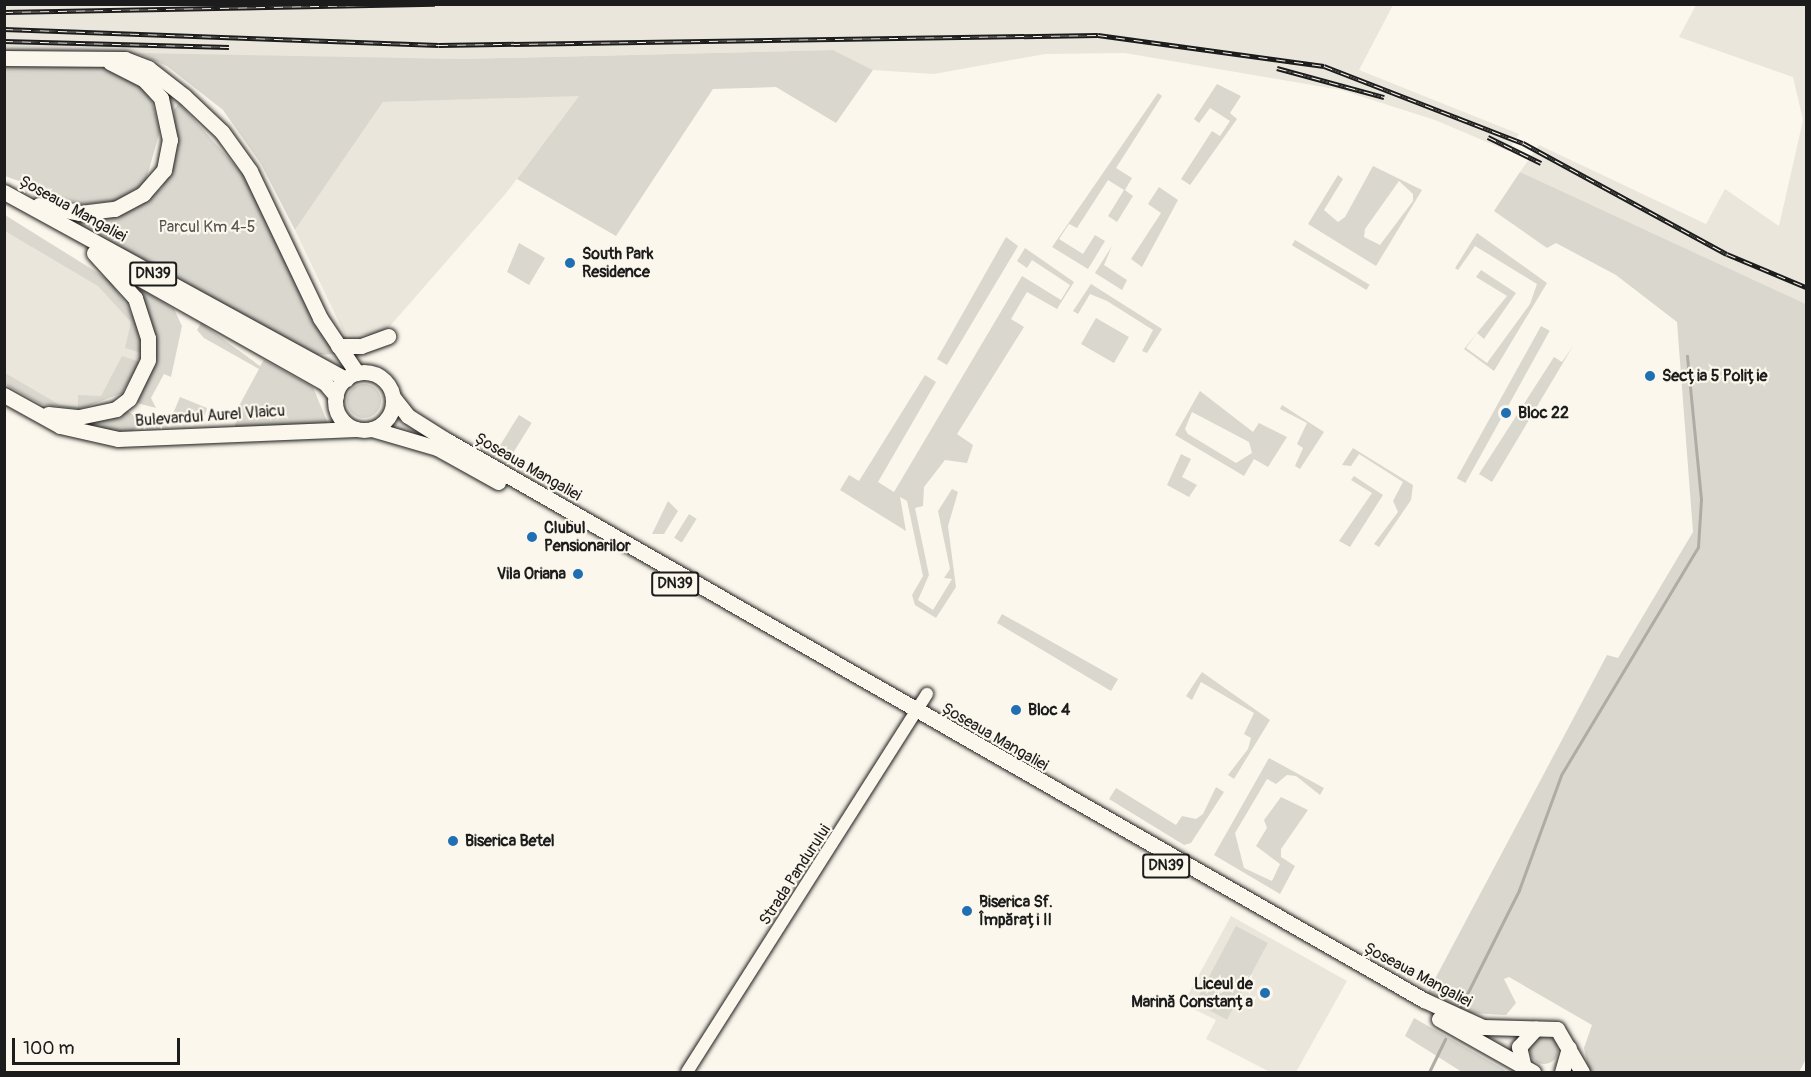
<!DOCTYPE html>
<meta charset="utf-8">
<style>
body{margin:0}
#map{position:relative;width:1811px;height:1077px;overflow:hidden;background:#fbf7ec;font-family:Pangolin,sans-serif}
div>[style]{position:absolute}
.built>*{inset:0;background:#eae6dc}
.green>*{inset:0;background:#dad7ce;transform-origin:0 0}
.round{border-radius:50%}
.stream>*{height:3px;margin:-1.5px;padding:0 1.5px;transform-origin:1.5px;border-radius:1.5px;background:#afaca5}
.roads{filter:drop-shadow(0 0 2px #1c1c1c) drop-shadow(0 0 2px #1c1c1c)}
.tertiary>*{height:12px;margin:-6px;padding:0 6px;transform-origin:6px;border-radius:6px;background:#fbf7ec}
.primary>*{height:15px;margin:-7.5px;padding:0 7.5px;transform-origin:7.5px;border-radius:7.5px;background:#fbf7ec}
.primary>.ring{margin:-7.5px;padding:0;box-sizing:content-box;background:none;border:15px solid #fbf7ec;border-radius:50%}
.rail>*{height:5px;margin-top:-2.5px;transform-origin:0;background:repeating-linear-gradient(90deg,#fbf7ec 0 9px,#1c1c1c 0 18px);box-sizing:border-box;border-block:2px solid #1c1c1c}
.dots>*{width:16px;height:16px;translate:-50% -50%;box-sizing:border-box;border:3px solid #fbf7ec;border-radius:50%}
span{translate:-50% -50%;white-space:nowrap;text-align:center;line-height:1.15;-webkit-text-stroke:4.5px #fbf7ec;paint-order:stroke}
.shield-label span{padding:2px 4px;background:#fbf7ec;border:2px solid;border-radius:4px;-webkit-text-stroke-width:0}
.shield-label{font-size:15px;color:#1c1c1c;font-weight:700}
.street-label{font-size:16px;color:#1c1c1c}
.park-label{font-size:16px;color:#555451}
.poi-label{font-size:16px;color:#1c1c1c;font-weight:700}
.left{translate:0 -50%;text-align:left}
.right{translate:-100% -50%;text-align:right}
.frame{position:absolute;inset:0;border:6px solid #1c1c1c;pointer-events:none}
.scale{position:absolute;left:12px;top:1038px;width:168px;height:27px;box-sizing:border-box;border:3px solid #1c1c1c;border-top:0;padding-left:8px;font-size:18px;line-height:21px;white-space:nowrap;color:#1c1c1c;-webkit-text-stroke:4px #fbf7ec;paint-order:stroke}
</style>
<div id="map">
<div class="built">
<i style="clip-path:polygon(4px 5px,1393px 5px,1359px 70px,1519px 134px,1508px 151px,1435px 120px,1341px 90px,1125px 53px,1045px 54px,934px 74px,873px 70px,833px 50px,463px 59px,5px 54px)"></i>
<i style="clip-path:polygon(1696px 5px,1806px 5px,1806px 304px,1520px 172px,1539px 145px,1706px 224px,1725px 189px,1779px 226px,1803px 120px,1793px 77px,1679px 37px)"></i>
<i style="clip-path:polygon(580px 95px,507px 192px,383px 334px,345px 335px,295px 230px,383px 102px)"></i>
<i style="clip-path:polygon(4px 215px,99px 273px,127px 302px,142px 353px,122px 393px,80px 409px,41px 404px,5px 384px)"></i>
<i style="clip-path:polygon(1231px 916px,1347px 981px,1296px 1072px,1270px 1072px,1206px 1039px,1216px 1020px,1183px 1004px)"></i>
</div>
<div class="green">
<i style="clip-path:polygon(833px 50px,873px 70px,836px 123px,776px 87px,713px 89px,616px 236px,517px 179px,579px 96px,383px 102px,295px 230px,261px 164px,223px 110px,167px 66px,137px 53px,463px 59px)"></i>
<i style="clip-path:polygon(5px 62px,105px 66px,131px 78px,150px 95px,160px 131px,145px 183px,116px 201px,81px 204px,5px 176px)"></i>
<i style="clip-path:polygon(1217px 84px,1241px 96px,1230px 113px,1237px 119px,1190px 185px,1181px 179px,1212px 131px,1220px 136px,1230px 121px,1210px 108px,1199px 123px,1194px 119px)"></i>
<i style="clip-path:polygon(1158px 93px,1162px 96px,1116px 168px,1132px 178px,1125px 190px,1133px 196px,1117px 222px,1108px 216px,1124px 190px,1108px 180px,1077px 228px,1069px 224px,1059px 239px,1083px 254px,1095px 235px,1105px 241px,1088px 269px,1052px 247px)"></i>
<i style="clip-path:polygon(179px 103px,248px 180px,336px 354px,314px 355px,71px 220px,115px 216px,161px 189px,175px 161px,174px 110px)"></i>
<i style="clip-path:polygon(evenodd,1373px 166px,1422px 190px,1376px 266px,1308px 224px,1338px 175px,1343px 179px,1324px 210px,1338px 222px,1345px 217px,1373px 166px,1399px 181px,1413px 194px,1413px 201px,1380px 245px,1364px 237px,1365px 229px,1399px 181px)"></i>
<i style="clip-path:polygon(1520px 172px,1806px 304px,1806px 1059px,1799px 1072px,1589px 1072px,1584px 1048px,1592px 1025px,1509px 977px,1504px 979px,1516px 1003px,1506px 1015px,1470px 1013px,1427px 994px,1607px 655px,1618px 658px,1693px 532px,1677px 322px,1616px 275px,1556px 243px,1547px 248px,1494px 211px)"></i>
<i style="clip-path:polygon(1159px 187px,1178px 200px,1142px 267px,1131px 259px,1161px 213px,1148px 204px)"></i>
<i style="clip-path:polygon(5px 215px,110px 281px,138px 324px,142px 353px,125px 348px,131px 322px,98px 286px,5px 231px)"></i>
<i style="clip-path:polygon(1477px 233px,1547px 283px,1494px 371px,1464px 349px,1507px 296px,1476px 277px,1481px 270px,1516px 293px,1484px 339px,1477px 333px,1466px 348px,1487px 363px,1530px 304px,1537px 284px,1475px 246px,1458px 270px,1455px 268px)"></i>
<i style="clip-path:polygon(1006px 237px,1018px 246px,947px 365px,937px 359px)"></i>
<i style="left:1295px;top:240px;width:87px;height:6px;rotate:31deg"></i>
<i style="clip-path:polygon(519px 243px,545px 258px,529px 285px,507px 272px)"></i>
<i style="clip-path:polygon(1112px 246px,1104px 265px,1127px 280px,1122px 290px,1095px 273px)"></i>
<i style="clip-path:polygon(1025px 248px,1074px 282px,1057px 309px,1027px 292px,1011px 319px,1024px 327px,957px 434px,973px 445px,967px 463px,945px 460px,924px 487px,923px 506px,915px 508px,929px 575px,918px 600px,933px 610px,952px 579px,944px 578px,950px 569px,938px 511px,952px 489px,958px 492px,948px 526px,956px 587px,936px 618px,915px 605px,912px 595px,923px 576px,907px 501px,900px 497px,906px 531px,840px 490px,849px 475px,859px 481px,925px 375px,936px 382px,878px 482px,894px 492px,1022px 276px,1061px 300px,1070px 285px,1032px 260px,1027px 268px,1017px 261px)"></i>
<i style="clip-path:polygon(1091px 284px,1162px 329px,1147px 353px,1142px 351px,1153px 330px,1107px 301px,1090px 294px,1078px 314px,1073px 311px)"></i>
<i style="clip-path:polygon(140px 288px,174px 309px,182px 326px,171px 377px,164px 374px,151px 398px,156px 408px,137px 403px,156px 356px)"></i>
<i style="left:1096px;top:318px;width:38px;height:30px;rotate:30deg"></i>
<i style="clip-path:polygon(201px 323px,260px 366px,264px 360px,313px 387px,328px 424px,236px 429px,233px 417px,259px 369px,204px 338px,197px 330px)"></i>
<i style="left:1541px;top:326px;width:10px;height:174px;rotate:29deg"></i>
<i style="clip-path:polygon(1573px 346px,1492px 482px,1479px 474px,1554px 357px,1562px 362px)"></i>
<i style="clip-path:polygon(122px 356px,140px 362px,122px 393px,80px 409px,41px 404px,5px 384px,5px 373px,60px 405px,78px 407px,78px 395px,101px 396px)"></i>
<i class="round" style="left:347px;top:384px;width:34px;height:34px"></i>
<i style="clip-path:polygon(evenodd,1200px 391px,1253px 432px,1259px 423px,1287px 437px,1268px 467px,1254px 459px,1244px 476px,1175px 435px,1200px 391px,1192px 412px,1249px 442px,1252px 453px,1236px 463px,1188px 434px,1185px 429px,1192px 412px)"></i>
<i style="clip-path:polygon(180px 397px,207px 408px,205px 415px,184px 420px,172px 416px)"></i>
<i style="clip-path:polygon(1282px 405px,1324px 432px,1300px 469px,1295px 466px,1303px 448px,1297px 444px,1307px 423px,1280px 409px)"></i>
<i style="clip-path:polygon(124px 409px,144px 421px,128px 435px,79px 423px)"></i>
<i style="left:519px;top:415px;width:15px;height:44px;rotate:32deg"></i>
<i style="clip-path:polygon(1353px 448px,1413px 485px,1411px 500px,1379px 547px,1374px 544px,1398px 512px,1393px 501px,1403px 482px,1359px 454px,1351px 466px,1342px 465px)"></i>
<i style="clip-path:polygon(1181px 454px,1191px 459px,1182px 477px,1197px 485px,1189px 497px,1167px 485px)"></i>
<i style="clip-path:polygon(1354px 476px,1383px 495px,1350px 547px,1339px 541px,1372px 493px,1351px 480px)"></i>
<i style="clip-path:polygon(668px 501px,678px 511px,664px 534px,652px 534px)"></i>
<i style="left:689px;top:514px;width:9px;height:28px;rotate:32deg"></i>
<i style="clip-path:polygon(1002px 614px,1118px 679px,1111px 691px,997px 623px)"></i>
<i style="clip-path:polygon(1202px 672px,1270px 720px,1234px 779px,1228px 775px,1248px 749px,1251px 738px,1244px 734px,1254px 713px,1201px 682px,1192px 700px,1186px 696px)"></i>
<i style="clip-path:polygon(1269px 758px,1324px 788px,1320px 795px,1296px 776px,1287px 775px,1276px 784px,1267px 779px,1235px 833px,1244px 868px,1272px 881px,1280px 864px,1256px 846px,1267px 828px,1264px 820px,1281px 797px,1308px 810px,1281px 849px,1281px 857px,1295px 866px,1280px 894px,1214px 855px)"></i>
<i style="clip-path:polygon(1216px 787px,1224px 792px,1191px 843px,1184px 845px,1109px 799px,1116px 788px,1176px 825px,1182px 816px,1196px 819px,1203px 814px)"></i>
<i style="left:1236px;top:926px;width:36px;height:87px;rotate:28deg"></i>
<i style="clip-path:polygon(1414px 1018px,1505px 1070px,1504px 1072px,1462px 1072px,1405px 1036px)"></i>
<i class="round" style="left:1530px;top:1036px;width:28px;height:28px"></i>
</div>
<div class="stream">
<i style="left:1460px;top:1008px;width:132px;rotate:-63.4deg"></i>
<i style="left:1519px;top:890px;width:122px;rotate:-69.9deg"></i>
<i style="left:1561px;top:775px;width:266px;rotate:-59deg"></i>
<i style="left:1698px;top:547px;width:48px;rotate:-86.4deg"></i>
<i style="left:1701px;top:499px;width:144px;rotate:-95.6deg"></i>
<i style="left:1429px;top:1072px;width:37px;rotate:-64deg"></i>
</div>
<div class="roads">
<div class="tertiary">
<i style="left:687px;top:1072px;width:448px;rotate:-57.6deg"></i>
</div>
<div class="primary">
<i style="left:4px;top:58px;width:121px;rotate:0.5deg"></i>
<i style="left:125px;top:59px;width:25px;rotate:21deg"></i>
<i style="left:148px;top:68px;width:46px;rotate:37.9deg"></i>
<i style="left:184px;top:96px;width:52px;rotate:43.5deg"></i>
<i style="left:222px;top:132px;width:48px;rotate:54.3deg"></i>
<i style="left:250px;top:171px;width:163px;rotate:64.5deg"></i>
<i style="left:320px;top:318px;width:66px;rotate:56.1deg"></i>
<i style="left:4px;top:192px;width:390px;rotate:28.7deg"></i>
<i style="left:39px;top:205px;width:42px;rotate:11deg"></i>
<i style="left:80px;top:213px;width:35px;rotate:-7deg"></i>
<i style="left:115px;top:209px;width:32px;rotate:-28deg"></i>
<i style="left:143px;top:194px;width:32px;rotate:-49deg"></i>
<i style="left:164px;top:170px;width:31px;rotate:-79deg"></i>
<i style="left:170px;top:140px;width:43px;rotate:-102.1deg"></i>
<i style="left:161px;top:98px;width:26px;rotate:-133deg"></i>
<i style="left:143px;top:79px;width:37px;rotate:-153deg"></i>
<i style="left:112px;top:263px;width:244px;rotate:29.4deg"></i>
<i style="left:325px;top:383px;width:17px;rotate:50deg"></i>
<i style="left:338px;top:346px;width:23px"></i>
<i style="left:361px;top:346px;width:29px;rotate:-20deg"></i>
<i class="ring" style="left:335px;top:372px;width:43px;height:43px"></i>
<i style="left:4px;top:395px;width:64px;rotate:29deg"></i>
<i style="left:60px;top:426px;width:59px;rotate:12.6deg"></i>
<i style="left:118px;top:439px;width:238px;rotate:-2.4deg"></i>
<i style="left:393px;top:397px;width:24px;rotate:52deg"></i>
<i style="left:408px;top:416px;width:45px;rotate:32.3deg"></i>
<i style="left:446px;top:440px;width:1127px;rotate:29.8deg"></i>
<i style="left:1424px;top:1000px;width:65px;rotate:24.6deg"></i>
<i style="left:1483px;top:1027px;width:74px;rotate:1.5deg"></i>
<i style="left:1557px;top:1029px;width:50px;rotate:59.8deg"></i>
<i style="left:48px;top:414px;width:31px;rotate:6deg"></i>
<i style="left:79px;top:417px;width:38px;rotate:-12deg"></i>
<i style="left:116px;top:409px;width:16px;rotate:-38deg"></i>
<i style="left:129px;top:399px;width:43px;rotate:-64deg"></i>
<i style="left:148px;top:360px;width:22px;rotate:-90deg"></i>
<i style="left:148px;top:338px;width:42px;rotate:-108deg"></i>
<i style="left:135px;top:298px;width:61px;rotate:-132.3deg"></i>
<i style="left:372px;top:429px;width:68px;rotate:16.3deg"></i>
<i style="left:437px;top:448px;width:70px;rotate:29.1deg"></i>
<i style="left:1439px;top:1019px;width:108px;rotate:29.4deg"></i>
<i style="left:1524px;top:1068px;width:22px;rotate:-103deg"></i>
<i style="left:1519px;top:1047px;width:25px;rotate:-48deg"></i>
<i style="left:1562px;top:1072px;width:25px;rotate:-74deg"></i>
</div>
</div>
<div class="rail">
<i style="left:4px;top:12px;width:431px;rotate:-1.1deg"></i>
<i style="left:4px;top:29px;width:435px;rotate:2.1deg"></i>
<i style="left:439px;top:45px;width:659px;rotate:-0.87deg"></i>
<i style="left:1098px;top:35px;width:228px;rotate:7.8deg"></i>
<i style="left:1324px;top:66px;width:213px;rotate:21.2deg"></i>
<i style="left:1523px;top:143px;width:232px;rotate:28.6deg"></i>
<i style="left:1727px;top:254px;width:86px;rotate:22.7deg"></i>
<i style="left:4px;top:41px;width:225px;rotate:1.5deg"></i>
<i style="left:1277px;top:68px;width:111px;rotate:15.2deg"></i>
<i style="left:1488px;top:137px;width:59px;rotate:26.1deg"></i>
</div>
<div class="dots">
<i style="left:570px;top:263px;background:#1f6fb2"></i>
<i style="left:1650px;top:376px;background:#1f6fb2"></i>
<i style="left:1506px;top:413px;background:#1f6fb2"></i>
<i style="left:532px;top:537px;background:#1f6fb2"></i>
<i style="left:578px;top:574px;background:#1f6fb2"></i>
<i style="left:1016px;top:710px;background:#1f6fb2"></i>
<i style="left:453px;top:841px;background:#1f6fb2"></i>
<i style="left:967px;top:911px;background:#1f6fb2"></i>
<i style="left:1265px;top:993px;background:#1f6fb2"></i>
</div>
<div class="shield-label">
<span style="left:153px;top:274px">DN39</span>
<span style="left:675px;top:584px">DN39</span>
<span style="left:1166px;top:866px">DN39</span>
</div>
<div class="street-label">
<span style="left:73px;top:209px;rotate:29deg">Șoseaua Mangaliei</span>
<span style="left:210px;top:416px;rotate:-4deg">Bulevardul Aurel Vlaicu</span>
<span style="left:528px;top:467px;rotate:30deg">Șoseaua Mangaliei</span>
<span style="left:995px;top:737px;rotate:30deg">Șoseaua Mangaliei</span>
<span style="left:795px;top:875px;rotate:-57deg">Strada Pandurului</span>
<span style="left:1418px;top:975px;rotate:28deg">Șoseaua Mangaliei</span>
</div>
<div class="park-label">
<span style="left:207px;top:227px">Parcul Km 4-5</span>
</div>
<div class="poi-label">
<span class="left" style="left:582px;top:263px">South Park<br>Residence</span>
<span class="left" style="left:1662px;top:376px">Secția 5 Poliție</span>
<span class="left" style="left:1518px;top:413px">Bloc 22</span>
<span class="left" style="left:544px;top:537px">Clubul<br>Pensionarilor</span>
<span class="right" style="left:566px;top:574px">Vila Oriana</span>
<span class="left" style="left:1028px;top:710px">Bloc 4</span>
<span class="left" style="left:465px;top:841px">Biserica Betel</span>
<span class="left" style="left:979px;top:911px">Biserica Sf.<br>Împărați II</span>
<span class="right" style="left:1253px;top:993px">Liceul de<br>Marină Constanța</span>
</div>
<div class="frame"></div>
<div class="scale">100 m</div>
</div>
